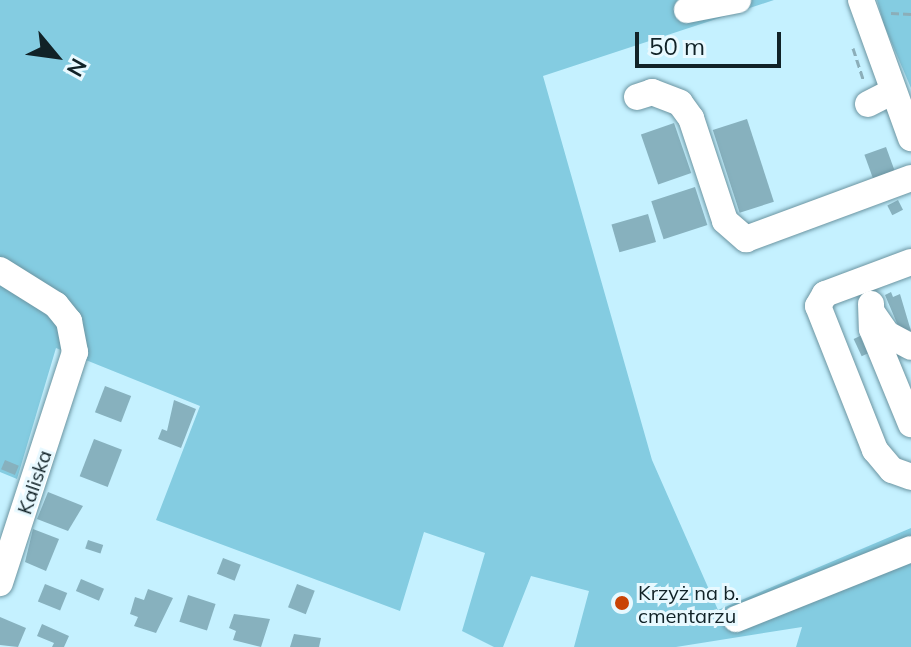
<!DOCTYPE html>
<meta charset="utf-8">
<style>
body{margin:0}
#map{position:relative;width:911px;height:647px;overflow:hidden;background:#c5f1ff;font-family:Mulish,sans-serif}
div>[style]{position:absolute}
.green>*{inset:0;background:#84cce1}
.building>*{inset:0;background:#87b1be;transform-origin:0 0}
.path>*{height:3px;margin-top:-1.5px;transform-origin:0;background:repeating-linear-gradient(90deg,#8baeb9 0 8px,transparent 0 12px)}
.roads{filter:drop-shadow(0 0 2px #6b94a1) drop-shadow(0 0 2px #6b94a1)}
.minor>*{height:26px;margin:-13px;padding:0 13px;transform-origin:13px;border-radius:13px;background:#fff}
.dots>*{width:22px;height:22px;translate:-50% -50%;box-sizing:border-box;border:4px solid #e8f9ff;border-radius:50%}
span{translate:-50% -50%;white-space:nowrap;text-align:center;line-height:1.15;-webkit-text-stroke:6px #e8f9ff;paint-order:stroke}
.street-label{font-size:20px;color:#112227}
.poi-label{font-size:20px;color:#112227}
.left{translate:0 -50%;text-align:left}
.north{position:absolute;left:16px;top:16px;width:80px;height:80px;-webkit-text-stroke:6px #e8f9ff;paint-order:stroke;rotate:119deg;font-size:22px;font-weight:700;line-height:32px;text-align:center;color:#112227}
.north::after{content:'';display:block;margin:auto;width:28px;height:36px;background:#112227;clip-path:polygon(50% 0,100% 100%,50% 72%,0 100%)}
.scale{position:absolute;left:635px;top:32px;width:146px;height:36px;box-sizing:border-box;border:4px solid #112227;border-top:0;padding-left:10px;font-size:24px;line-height:28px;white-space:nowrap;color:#112227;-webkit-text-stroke:6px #e8f9ff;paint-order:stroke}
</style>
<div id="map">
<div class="green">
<i style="clip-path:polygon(0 0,774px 0,543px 76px,652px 460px,718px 610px,911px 528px,911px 647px,796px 647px,802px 627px,676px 647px,574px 647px,589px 591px,531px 576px,503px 647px,494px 647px,462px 631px,485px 553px,424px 532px,400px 611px,156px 520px,200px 406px,56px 348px,17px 479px,0 472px)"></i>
<i style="clip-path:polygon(877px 0,911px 0,911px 88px,884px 25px)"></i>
</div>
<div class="building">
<i style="left:747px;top:119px;width:87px;height:36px;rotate:72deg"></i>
<i style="left:674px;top:123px;width:53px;height:35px;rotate:71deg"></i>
<i style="left:886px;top:147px;width:29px;height:23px;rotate:70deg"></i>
<i style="left:695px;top:187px;width:40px;height:46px;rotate:72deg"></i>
<i style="left:898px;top:200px;width:11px;height:12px;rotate:63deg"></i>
<i style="left:648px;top:214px;width:29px;height:38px;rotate:74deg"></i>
<i style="clip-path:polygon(891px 292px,893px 297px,900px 294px,911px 331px,899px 328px,885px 295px)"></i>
<i style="left:860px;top:336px;width:19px;height:7px;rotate:65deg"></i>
<i style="left:105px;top:386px;width:28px;height:28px;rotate:21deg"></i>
<i style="clip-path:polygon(174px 400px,196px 409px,181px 448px,158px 439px,162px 429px,167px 431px)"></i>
<i style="left:94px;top:439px;width:30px;height:40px;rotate:21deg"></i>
<i style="left:5px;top:460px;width:15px;height:10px;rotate:23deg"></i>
<i style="clip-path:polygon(48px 492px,83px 506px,68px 531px,37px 519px)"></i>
<i style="clip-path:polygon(33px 529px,59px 539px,46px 571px,25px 562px)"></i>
<i style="left:88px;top:540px;width:16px;height:9px;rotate:18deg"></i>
<i style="left:223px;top:558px;width:19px;height:17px;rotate:21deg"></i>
<i style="left:81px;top:579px;width:25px;height:13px;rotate:23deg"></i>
<i style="left:45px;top:584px;width:24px;height:19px;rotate:22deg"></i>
<i style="left:297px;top:584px;width:19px;height:25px;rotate:21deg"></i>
<i style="clip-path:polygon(148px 589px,173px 598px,156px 633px,134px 626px,138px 617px,130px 614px,135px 597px,144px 600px)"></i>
<i style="left:188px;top:595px;width:29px;height:28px;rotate:18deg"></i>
<i style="clip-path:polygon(234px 614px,270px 619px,261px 647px,233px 640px,236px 631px,229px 628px)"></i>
<i style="clip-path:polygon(0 617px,26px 628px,18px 647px,0 645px)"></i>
<i style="clip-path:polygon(42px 624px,69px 636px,64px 647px,52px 647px,54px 643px,37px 636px)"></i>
<i style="clip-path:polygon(294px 634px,321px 638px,319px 647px,290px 647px)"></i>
</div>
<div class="path">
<i style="left:891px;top:13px;width:20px;rotate:3deg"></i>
<i style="left:853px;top:48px;width:35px;rotate:72deg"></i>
</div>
<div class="roads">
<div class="minor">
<i style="left:861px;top:0;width:147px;rotate:70.1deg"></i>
<i style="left:687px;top:10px;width:52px;rotate:-11.1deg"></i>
<i style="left:637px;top:97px;width:16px;rotate:-18deg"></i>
<i style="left:652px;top:92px;width:30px;rotate:21deg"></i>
<i style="left:680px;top:103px;width:19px;rotate:54deg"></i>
<i style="left:691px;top:118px;width:108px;rotate:71.7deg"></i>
<i style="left:725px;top:221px;width:28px;rotate:41deg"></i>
<i style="left:746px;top:239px;width:176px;rotate:-20.3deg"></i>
<i style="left:868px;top:104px;width:27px;rotate:-27deg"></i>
<i style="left:911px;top:262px;width:92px;rotate:159.6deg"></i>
<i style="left:825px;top:294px;width:14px;rotate:120deg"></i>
<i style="left:818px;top:306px;width:155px;rotate:68.4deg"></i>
<i style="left:875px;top:450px;width:26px;rotate:50deg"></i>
<i style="left:892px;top:470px;width:20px;rotate:20deg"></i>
<i style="left:0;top:270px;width:66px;rotate:32deg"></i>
<i style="left:56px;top:305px;width:21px;rotate:51deg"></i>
<i style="left:69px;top:321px;width:32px;rotate:79deg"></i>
<i style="left:75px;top:352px;width:243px;rotate:108deg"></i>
<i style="left:871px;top:304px;width:25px;rotate:88deg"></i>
<i style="left:872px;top:329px;width:103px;rotate:67.7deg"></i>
<i style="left:873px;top:314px;width:24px;rotate:55deg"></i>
<i style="left:887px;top:334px;width:27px;rotate:28deg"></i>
<i style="left:736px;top:619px;width:188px;rotate:-21.8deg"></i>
</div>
</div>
<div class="dots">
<i style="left:622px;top:603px;background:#c94305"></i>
</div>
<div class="street-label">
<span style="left:34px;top:482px;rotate:-71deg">Kaliska</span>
</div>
<div class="poi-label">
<span class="left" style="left:638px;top:604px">Krzyż na b.<br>cmentarzu</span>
</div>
<div class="north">N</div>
<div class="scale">50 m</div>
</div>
